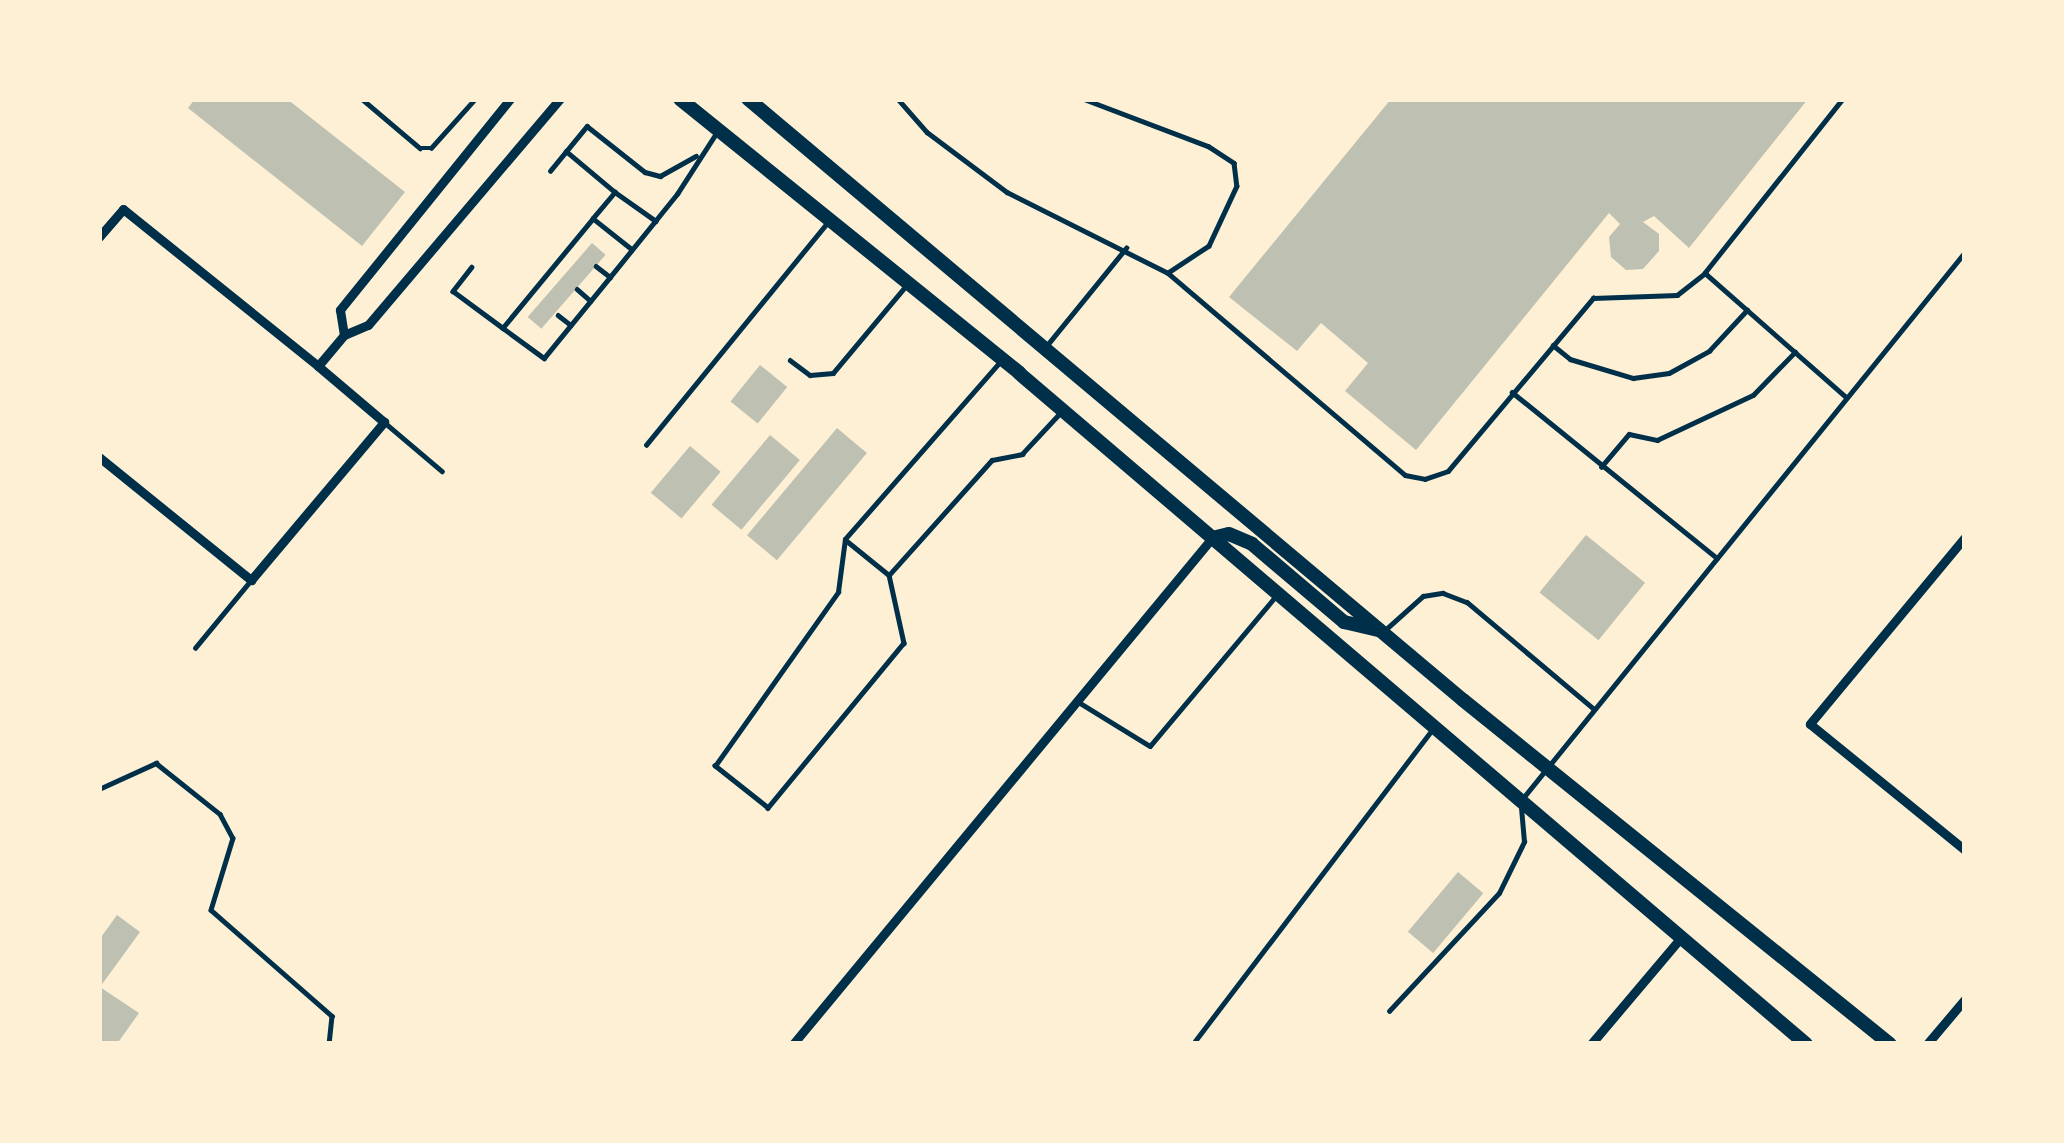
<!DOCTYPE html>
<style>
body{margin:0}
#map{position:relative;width:2064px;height:1143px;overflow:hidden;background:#fdf0d5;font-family:Ubuntu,sans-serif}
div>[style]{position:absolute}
.building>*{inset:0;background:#bec0b2;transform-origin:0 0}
.service>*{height:4.5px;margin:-2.25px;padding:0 2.25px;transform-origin:2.25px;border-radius:2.25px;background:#003049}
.minor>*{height:9px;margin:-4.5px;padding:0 4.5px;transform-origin:4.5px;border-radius:4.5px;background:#003049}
.secondary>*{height:14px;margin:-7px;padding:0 7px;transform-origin:7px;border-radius:7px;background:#003049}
span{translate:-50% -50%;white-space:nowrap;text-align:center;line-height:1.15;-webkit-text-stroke:12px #fdf0d5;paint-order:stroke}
.frame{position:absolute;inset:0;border:102px solid #fdf0d5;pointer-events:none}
</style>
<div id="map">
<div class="building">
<i style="clip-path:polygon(195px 99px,287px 99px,405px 192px,362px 246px,188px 108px)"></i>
<i style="clip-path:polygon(1391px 99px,1808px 99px,1689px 248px,1654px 216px,1643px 222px,1659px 234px,1659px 251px,1643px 269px,1626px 270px,1611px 257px,1609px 237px,1620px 224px,1609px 213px,1416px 450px,1345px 391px,1368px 363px,1321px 323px,1297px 351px,1229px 297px)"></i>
<i style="left:592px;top:243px;width:18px;height:98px;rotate:41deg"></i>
<i style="left:760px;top:365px;width:35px;height:47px;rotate:39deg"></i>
<i style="left:837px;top:428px;width:39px;height:140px;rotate:40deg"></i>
<i style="left:770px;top:435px;width:39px;height:91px;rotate:40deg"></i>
<i style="left:690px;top:446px;width:40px;height:61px;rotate:40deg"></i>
<i style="left:1586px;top:535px;width:76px;height:74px;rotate:39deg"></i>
<i style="left:1458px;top:872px;width:33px;height:78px;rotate:40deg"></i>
<i style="clip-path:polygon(117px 915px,140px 932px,100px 987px,139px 1013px,117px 1044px,99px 1044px,99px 940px)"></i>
</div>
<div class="service">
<i style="left:362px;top:99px;width:76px;rotate:40.2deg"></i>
<i style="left:420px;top:148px;width:11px"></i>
<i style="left:431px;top:148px;width:66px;rotate:-48.1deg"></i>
<i style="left:898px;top:99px;width:44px;rotate:48.7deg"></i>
<i style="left:927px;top:132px;width:100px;rotate:36.9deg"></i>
<i style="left:1007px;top:192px;width:180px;rotate:26.7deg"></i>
<i style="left:1168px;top:273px;width:311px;rotate:40.4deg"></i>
<i style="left:1405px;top:475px;width:20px;rotate:11deg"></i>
<i style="left:1425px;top:479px;width:24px;rotate:-19deg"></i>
<i style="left:1448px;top:471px;width:226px;rotate:-50deg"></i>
<i style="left:1593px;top:298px;width:84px;rotate:-2deg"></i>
<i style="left:1677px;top:295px;width:36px;rotate:-38deg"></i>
<i style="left:1084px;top:99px;width:133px;rotate:20.8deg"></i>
<i style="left:1208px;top:146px;width:31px;rotate:33deg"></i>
<i style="left:1234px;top:163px;width:23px;rotate:83deg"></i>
<i style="left:1237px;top:186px;width:66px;rotate:115deg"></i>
<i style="left:1209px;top:246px;width:49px;rotate:146.6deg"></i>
<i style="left:1843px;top:99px;width:222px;rotate:128.4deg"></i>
<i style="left:1705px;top:273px;width:188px;rotate:41.3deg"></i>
<i style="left:566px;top:151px;width:64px;rotate:39.9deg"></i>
<i style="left:550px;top:171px;width:58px;rotate:-50.6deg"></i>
<i style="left:587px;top:126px;width:74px;rotate:38.4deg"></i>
<i style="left:645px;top:172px;width:16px;rotate:15deg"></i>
<i style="left:660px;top:176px;width:41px;rotate:-29.1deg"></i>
<i style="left:593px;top:218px;width:34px;rotate:-50deg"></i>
<i style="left:615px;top:192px;width:50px;rotate:35.3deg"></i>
<i style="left:632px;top:250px;width:50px;rotate:-141.5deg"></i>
<i style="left:593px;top:219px;width:141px;rotate:129.5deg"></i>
<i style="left:503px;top:328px;width:51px;rotate:36.2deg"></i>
<i style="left:544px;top:358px;width:104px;rotate:-50.8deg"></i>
<i style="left:610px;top:277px;width:107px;rotate:-51.1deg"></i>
<i style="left:677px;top:194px;width:70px;rotate:-57.2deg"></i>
<i style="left:596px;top:266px;width:18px;rotate:38deg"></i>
<i style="left:472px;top:267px;width:31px;rotate:128deg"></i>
<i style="left:453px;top:291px;width:62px;rotate:36.5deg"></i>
<i style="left:577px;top:289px;width:18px;rotate:41deg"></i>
<i style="left:558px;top:315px;width:16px;rotate:38deg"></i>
<i style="left:1048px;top:344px;width:124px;rotate:-50.9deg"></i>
<i style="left:1553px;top:345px;width:22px;rotate:39deg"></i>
<i style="left:1570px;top:359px;width:66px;rotate:16.8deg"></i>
<i style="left:1633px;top:378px;width:36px;rotate:-8deg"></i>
<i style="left:1669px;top:373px;width:46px;rotate:-28.8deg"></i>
<i style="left:1709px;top:351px;width:56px;rotate:-47.2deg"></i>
<i style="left:790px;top:360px;width:25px;rotate:37deg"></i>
<i style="left:810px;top:375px;width:23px;rotate:-5deg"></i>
<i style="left:833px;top:373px;width:111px;rotate:-50.1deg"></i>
<i style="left:1512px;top:392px;width:264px;rotate:39deg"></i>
<i style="left:384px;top:422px;width:76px;rotate:40.2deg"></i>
<i style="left:646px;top:445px;width:289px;rotate:-50.8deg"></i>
<i style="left:1601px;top:467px;width:43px;rotate:-49.7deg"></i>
<i style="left:1629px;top:434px;width:29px;rotate:12deg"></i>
<i style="left:1657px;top:440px;width:106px;rotate:-25.1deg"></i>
<i style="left:1753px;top:395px;width:60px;rotate:-45.7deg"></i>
<i style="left:847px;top:541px;width:54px;rotate:39deg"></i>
<i style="left:889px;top:575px;width:154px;rotate:-48.2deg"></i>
<i style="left:992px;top:460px;width:31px;rotate:-11deg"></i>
<i style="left:1022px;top:454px;width:54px;rotate:-47.2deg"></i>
<i style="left:889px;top:575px;width:70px;rotate:77.6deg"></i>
<i style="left:904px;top:643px;width:214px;rotate:129.5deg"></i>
<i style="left:768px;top:808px;width:68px;rotate:-141.6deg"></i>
<i style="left:715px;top:766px;width:213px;rotate:-54.7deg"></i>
<i style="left:838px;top:592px;width:53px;rotate:-82.5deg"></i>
<i style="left:845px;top:539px;width:234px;rotate:-48.8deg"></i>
<i style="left:1384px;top:631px;width:52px;rotate:-41.9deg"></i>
<i style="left:1423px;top:596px;width:20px;rotate:-9deg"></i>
<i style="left:1443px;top:593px;width:26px;rotate:21deg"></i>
<i style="left:1467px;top:602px;width:166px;rotate:40.1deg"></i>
<i style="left:195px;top:648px;width:88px;rotate:-50.5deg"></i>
<i style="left:1080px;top:703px;width:82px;rotate:31.6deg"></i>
<i style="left:1150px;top:746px;width:193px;rotate:-50deg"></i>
<i style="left:99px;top:789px;width:63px;rotate:-24.5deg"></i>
<i style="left:156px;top:763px;width:82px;rotate:38.6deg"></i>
<i style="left:220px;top:814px;width:27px;rotate:62deg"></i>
<i style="left:233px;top:838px;width:75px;rotate:107deg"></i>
<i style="left:211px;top:910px;width:161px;rotate:41.2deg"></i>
<i style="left:332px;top:1016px;width:28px;rotate:96deg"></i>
<i style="left:1523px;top:798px;width:702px;rotate:-51.01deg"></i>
<i style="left:1389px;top:1011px;width:161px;rotate:-47deg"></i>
<i style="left:1499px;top:893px;width:57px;rotate:-63.9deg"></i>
<i style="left:1524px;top:842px;width:33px;rotate:-95deg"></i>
<i style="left:1195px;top:1041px;width:390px;rotate:-52.7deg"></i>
</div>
<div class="minor">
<i style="left:510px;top:99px;width:271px;rotate:128.9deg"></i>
<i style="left:340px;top:310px;width:25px;rotate:81deg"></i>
<i style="left:344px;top:335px;width:26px;rotate:-23deg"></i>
<i style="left:368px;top:325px;width:297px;rotate:-49.7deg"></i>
<i style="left:99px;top:237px;width:37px;rotate:-49deg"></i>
<i style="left:123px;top:209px;width:250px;rotate:38.8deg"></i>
<i style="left:99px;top:457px;width:196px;rotate:39deg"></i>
<i style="left:251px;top:580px;width:207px;rotate:-49.9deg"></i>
<i style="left:384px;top:422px;width:87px;rotate:-139.7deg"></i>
<i style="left:318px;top:366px;width:40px;rotate:-50deg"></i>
<i style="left:1965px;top:537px;width:243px;rotate:129.7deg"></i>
<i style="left:1810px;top:724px;width:200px;rotate:39.1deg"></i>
<i style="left:793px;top:1044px;width:657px;rotate:-50.37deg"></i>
<i style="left:1591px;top:1044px;width:135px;rotate:-49.8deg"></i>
<i style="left:1927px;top:1044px;width:59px;rotate:-49.8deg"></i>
</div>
<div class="secondary">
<i style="left:680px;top:99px;width:436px;rotate:38.9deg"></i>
<i style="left:1019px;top:373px;width:1034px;rotate:40.45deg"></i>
<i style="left:748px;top:99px;width:934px;rotate:40.05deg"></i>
<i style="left:1463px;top:700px;width:548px;rotate:38.86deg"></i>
<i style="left:1212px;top:538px;width:17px;rotate:-13deg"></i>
<i style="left:1229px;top:534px;width:25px;rotate:23deg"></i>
<i style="left:1252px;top:544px;width:121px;rotate:40.3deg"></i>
<i style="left:1344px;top:622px;width:36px;rotate:13deg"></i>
</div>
<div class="frame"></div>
</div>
